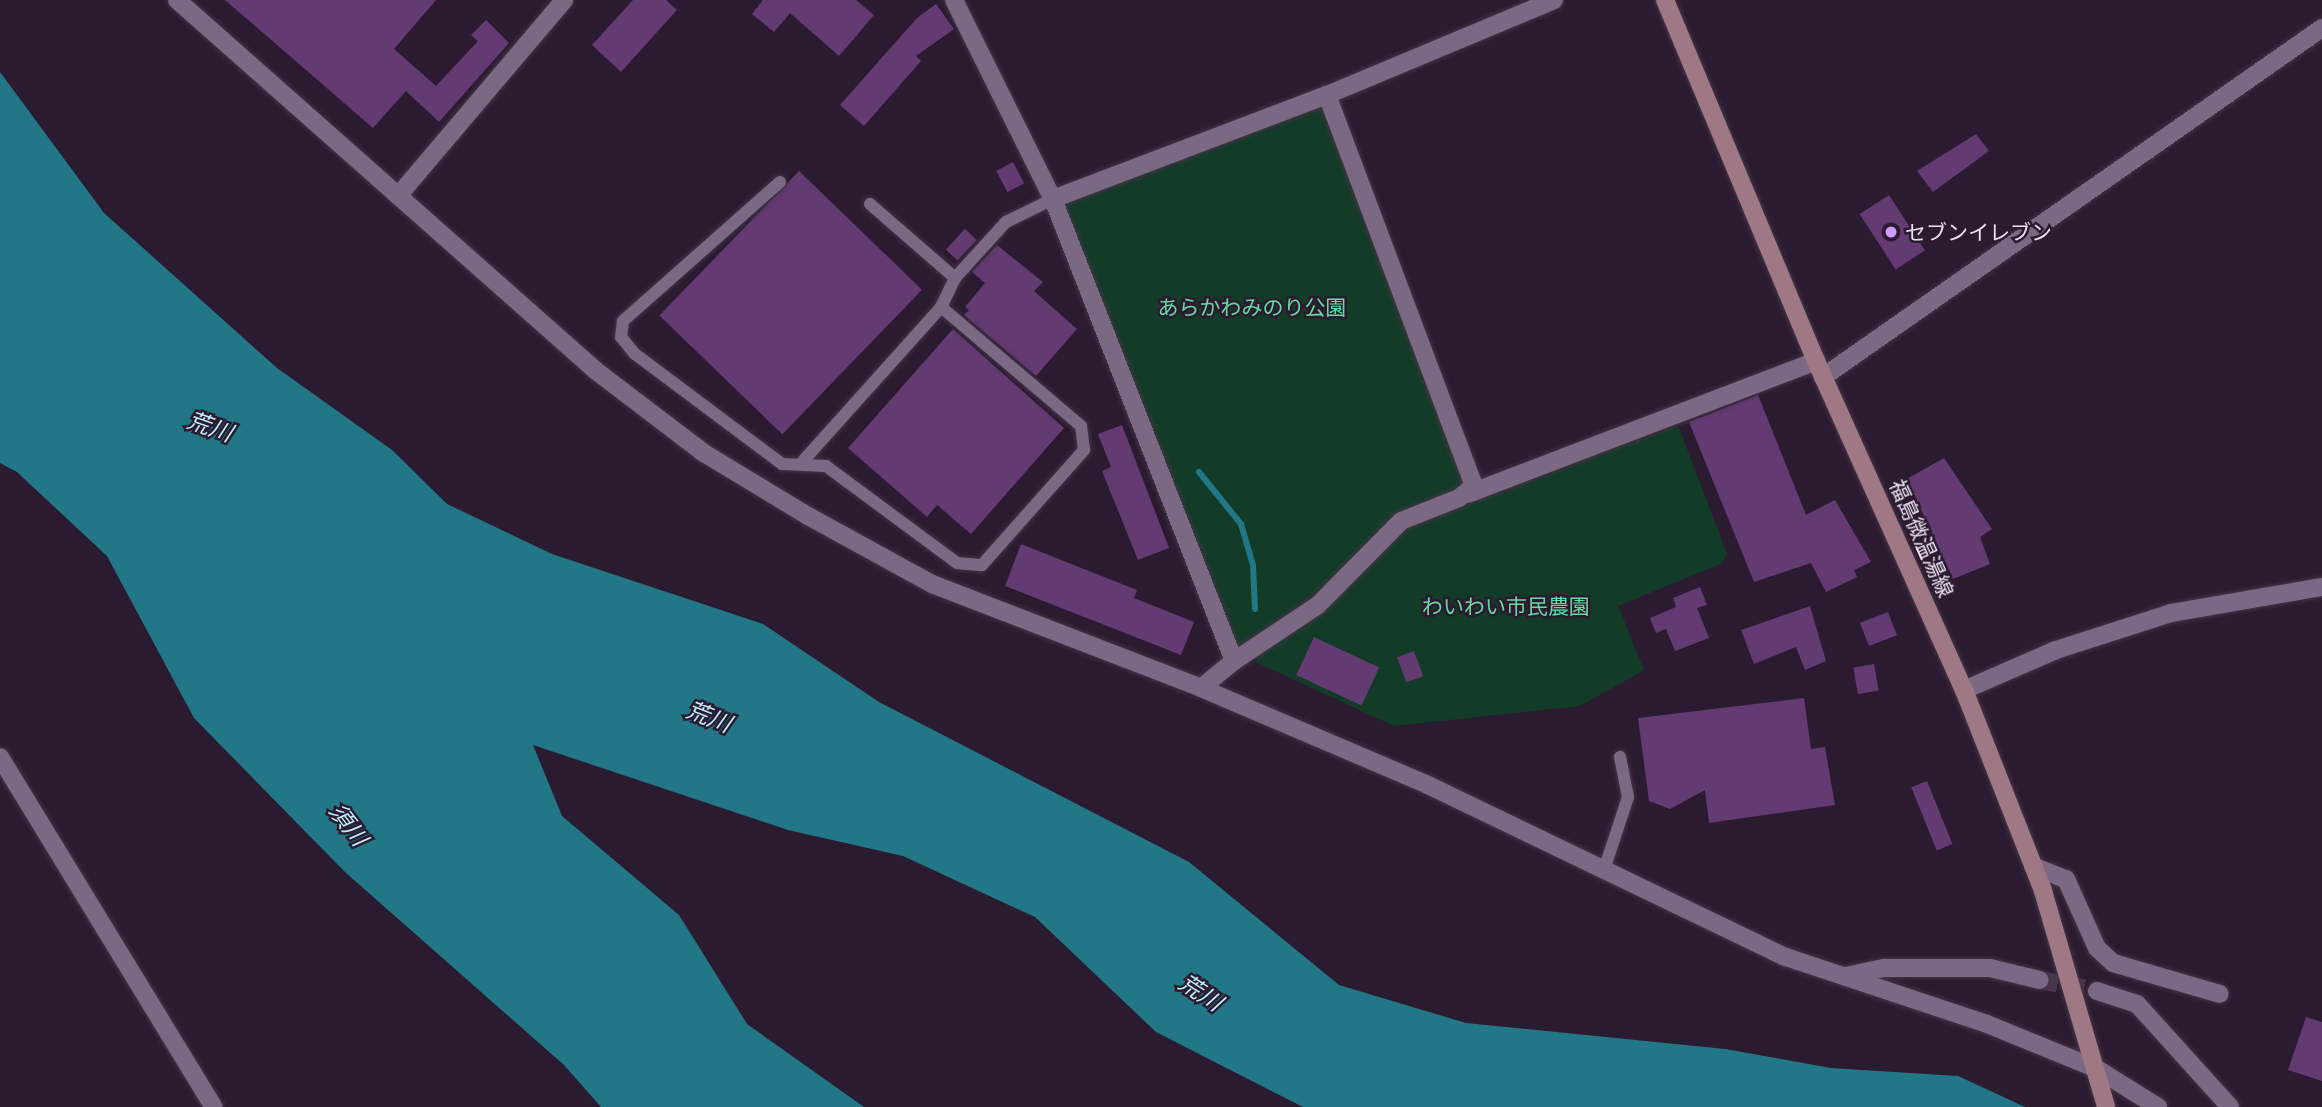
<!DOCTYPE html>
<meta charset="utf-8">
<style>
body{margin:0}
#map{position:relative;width:2322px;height:1107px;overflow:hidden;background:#2b1b30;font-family:"Golos Text","Noto Sans JP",sans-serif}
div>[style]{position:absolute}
.green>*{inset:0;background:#133c28}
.water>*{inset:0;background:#227787}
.stream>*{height:6px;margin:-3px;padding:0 3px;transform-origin:3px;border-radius:3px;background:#227787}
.building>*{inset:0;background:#633a72;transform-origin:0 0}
.minor-tunnel>*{height:18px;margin-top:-9px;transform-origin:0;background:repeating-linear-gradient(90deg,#48394d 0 18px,transparent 0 27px)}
.roads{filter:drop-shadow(0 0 2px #423547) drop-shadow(0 0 2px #423547)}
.service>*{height:12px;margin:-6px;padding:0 6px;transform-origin:6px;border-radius:6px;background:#7b6882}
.minor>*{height:18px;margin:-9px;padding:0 9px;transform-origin:9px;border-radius:9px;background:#7b6882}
.secondary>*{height:18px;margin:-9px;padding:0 9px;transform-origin:9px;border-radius:9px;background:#9f7884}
.dots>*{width:19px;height:19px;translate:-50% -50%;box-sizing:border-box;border:4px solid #2b1b30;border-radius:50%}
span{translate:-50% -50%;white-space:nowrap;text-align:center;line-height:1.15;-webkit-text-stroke:5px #2b1b30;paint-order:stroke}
.poi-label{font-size:21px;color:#eae0ef}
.left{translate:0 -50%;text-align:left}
.park-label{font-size:21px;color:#67d8a0}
.street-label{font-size:21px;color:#eae0ef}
.water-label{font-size:23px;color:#bdeef9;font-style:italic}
</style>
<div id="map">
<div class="green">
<i style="clip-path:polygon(1323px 101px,1467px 484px,1464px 491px,1394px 519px,1319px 597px,1238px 653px,1060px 201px)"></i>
<i style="clip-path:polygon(1678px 425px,1727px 554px,1723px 563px,1618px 606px,1644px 670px,1580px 706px,1394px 726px,1256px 662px,1258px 654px,1405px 528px)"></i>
</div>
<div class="water">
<i style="clip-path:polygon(0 72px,104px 213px,277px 368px,392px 450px,447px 504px,552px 554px,763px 624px,879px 702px,1189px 862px,1339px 985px,1466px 1023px,1725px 1049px,1831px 1068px,1958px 1076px,2025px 1107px,1303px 1107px,1156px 1032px,1035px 917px,903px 856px,788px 830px,533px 745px,562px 816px,679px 915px,747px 1024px,864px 1107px,601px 1107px,564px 1065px,345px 872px,194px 718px,107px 556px,17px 472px,0 463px)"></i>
</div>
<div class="stream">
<i style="left:1199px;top:472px;width:67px;rotate:51.1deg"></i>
<i style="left:1241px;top:524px;width:43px;rotate:73.7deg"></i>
<i style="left:1253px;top:565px;width:44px;rotate:87.4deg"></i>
</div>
<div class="building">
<i style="clip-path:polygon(225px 0,436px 0,394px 49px,436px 86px,478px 41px,471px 35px,486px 20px,509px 43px,439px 122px,406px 91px,373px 128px)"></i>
<i style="clip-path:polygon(633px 0,666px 0,677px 10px,621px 72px,592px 45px)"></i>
<i style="clip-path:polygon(763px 0,856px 0,874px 15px,839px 56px,790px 13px,774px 32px,752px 14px)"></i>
<i style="clip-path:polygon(936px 4px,954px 29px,916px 56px,921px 61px,864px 126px,840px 105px,917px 18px)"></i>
<i style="clip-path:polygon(1976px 134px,1989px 151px,1933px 192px,1917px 171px)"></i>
<i style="left:1013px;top:162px;width:24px;height:19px;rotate:62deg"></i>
<i style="left:799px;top:171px;width:171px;height:201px;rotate:44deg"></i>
<i style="left:1889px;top:195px;width:66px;height:35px;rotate:57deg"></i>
<i style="left:965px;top:229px;width:16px;height:28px;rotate:43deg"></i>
<i style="clip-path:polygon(997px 245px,1043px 282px,1034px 291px,1077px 329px,1036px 376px,964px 315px,969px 310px,965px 307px,985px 283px,972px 272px)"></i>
<i style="clip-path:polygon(953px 329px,1064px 428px,971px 534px,937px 505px,927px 517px,848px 448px)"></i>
<i style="clip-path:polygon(1758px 395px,1806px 515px,1835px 500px,1871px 562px,1854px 570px,1857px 577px,1826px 592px,1811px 563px,1754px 582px,1689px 422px)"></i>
<i style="clip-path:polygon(1122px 425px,1169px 548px,1138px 560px,1102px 471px,1111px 467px,1098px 434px)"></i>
<i style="clip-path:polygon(1944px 458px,1992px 529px,1980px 537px,1990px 564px,1953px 579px,1907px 479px)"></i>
<i style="clip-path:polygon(1021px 544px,1137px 590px,1134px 598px,1194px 622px,1181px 655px,1005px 586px)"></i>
<i style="clip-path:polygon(1700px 587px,1707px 605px,1697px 608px,1709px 638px,1675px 651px,1666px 629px,1656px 633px,1650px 618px,1676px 607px,1673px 598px)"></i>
<i style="clip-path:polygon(1810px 606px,1826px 661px,1805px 670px,1796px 647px,1754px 664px,1741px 630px)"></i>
<i style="left:1888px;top:612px;width:25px;height:30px;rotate:69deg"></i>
<i style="left:1314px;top:637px;width:72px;height:42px;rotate:25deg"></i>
<i style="left:1414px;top:651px;width:27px;height:18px;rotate:70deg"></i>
<i style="left:1874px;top:664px;width:27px;height:21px;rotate:80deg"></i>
<i style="clip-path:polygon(1804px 698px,1811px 749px,1825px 747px,1835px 805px,1709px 823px,1705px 790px,1670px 809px,1649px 801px,1638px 718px)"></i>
<i style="left:1927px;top:781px;width:68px;height:17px;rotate:68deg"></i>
<i style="clip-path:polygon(2306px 1017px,2322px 1022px,2322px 1081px,2288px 1070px)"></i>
</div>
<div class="minor-tunnel">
<i style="left:2040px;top:980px;width:58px;rotate:10.9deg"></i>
</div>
<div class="roads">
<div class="service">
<i style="left:780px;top:182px;width:210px;rotate:138.5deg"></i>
<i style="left:623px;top:321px;width:16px;rotate:97deg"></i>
<i style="left:621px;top:337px;width:22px;rotate:51deg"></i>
<i style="left:635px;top:354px;width:184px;rotate:36.8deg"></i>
<i style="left:782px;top:464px;width:44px;rotate:2.6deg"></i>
<i style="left:826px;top:466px;width:163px;rotate:36.5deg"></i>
<i style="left:957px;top:563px;width:25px;rotate:5deg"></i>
<i style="left:982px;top:565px;width:154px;rotate:-48.4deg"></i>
<i style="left:1084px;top:450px;width:24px;rotate:-97deg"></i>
<i style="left:1081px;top:426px;width:184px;rotate:-139.6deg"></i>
<i style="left:870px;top:204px;width:113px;rotate:41deg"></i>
<i style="left:803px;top:461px;width:207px;rotate:-48.1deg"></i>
<i style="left:941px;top:307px;width:32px;rotate:-64deg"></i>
<i style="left:955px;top:278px;width:76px;rotate:-47.7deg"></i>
<i style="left:1006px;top:222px;width:52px;rotate:-26.1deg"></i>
<i style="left:1604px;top:870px;width:77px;rotate:-71.8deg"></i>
<i style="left:1628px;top:797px;width:41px;rotate:-101.3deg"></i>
</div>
<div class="minor">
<i style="left:177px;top:0;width:558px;rotate:41.51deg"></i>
<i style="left:595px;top:370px;width:137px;rotate:37.3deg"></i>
<i style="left:704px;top:453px;width:122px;rotate:31.2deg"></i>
<i style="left:808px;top:516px;width:141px;rotate:28.7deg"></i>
<i style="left:932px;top:584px;width:288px;rotate:21.1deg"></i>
<i style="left:1201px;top:688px;width:247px;rotate:23.1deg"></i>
<i style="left:1428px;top:785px;width:397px;rotate:25.7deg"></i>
<i style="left:1786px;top:957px;width:212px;rotate:18.4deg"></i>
<i style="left:1987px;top:1024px;width:119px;rotate:22.2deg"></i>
<i style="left:2097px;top:1069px;width:72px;rotate:31.9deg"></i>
<i style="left:954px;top:0;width:222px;rotate:63.6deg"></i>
<i style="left:398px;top:196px;width:257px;rotate:-49.7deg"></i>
<i style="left:1823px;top:377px;width:609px;rotate:-34.97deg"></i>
<i style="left:1468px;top:494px;width:373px;rotate:-20.9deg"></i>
<i style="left:1234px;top:661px;width:101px;rotate:-33.7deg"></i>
<i style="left:1318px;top:605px;width:118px;rotate:-45.3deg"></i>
<i style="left:1401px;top:521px;width:62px;rotate:-21.6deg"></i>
<i style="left:1459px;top:498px;width:19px;rotate:-39deg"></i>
<i style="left:1474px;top:486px;width:418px;rotate:-110.6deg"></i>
<i style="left:1201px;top:688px;width:43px;rotate:-39.3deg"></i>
<i style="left:1234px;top:661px;width:496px;rotate:-111.4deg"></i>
<i style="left:1053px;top:199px;width:293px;rotate:-20.8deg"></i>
<i style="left:1327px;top:95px;width:246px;rotate:-22.7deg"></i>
<i style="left:1964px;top:690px;width:100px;rotate:-23.5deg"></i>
<i style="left:2056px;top:650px;width:121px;rotate:-17.8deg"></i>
<i style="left:2171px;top:613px;width:153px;rotate:-9.8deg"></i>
<i style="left:0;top:757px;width:410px;rotate:58.6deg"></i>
<i style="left:2033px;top:866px;width:35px;rotate:22deg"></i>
<i style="left:2066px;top:879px;width:76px;rotate:65.8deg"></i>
<i style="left:2097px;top:948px;width:22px;rotate:43deg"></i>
<i style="left:2113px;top:963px;width:111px;rotate:16.2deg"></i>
<i style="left:1846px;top:976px;width:39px;rotate:-12deg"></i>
<i style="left:1884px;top:968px;width:106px"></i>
<i style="left:1990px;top:968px;width:51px;rotate:13.5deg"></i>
<i style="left:2097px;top:991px;width:42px;rotate:18deg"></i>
<i style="left:2137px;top:1004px;width:139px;rotate:47.9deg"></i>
</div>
<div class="secondary">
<i style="left:1665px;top:0;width:391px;rotate:67.3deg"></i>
<i style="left:1816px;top:361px;width:361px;rotate:65.8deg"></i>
<i style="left:1964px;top:690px;width:216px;rotate:68.5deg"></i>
<i style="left:2043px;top:891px;width:225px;rotate:73.7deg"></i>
</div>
</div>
<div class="dots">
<i style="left:1891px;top:232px;background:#d09dff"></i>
</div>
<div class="poi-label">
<span class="left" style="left:1905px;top:232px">セブンイレブン</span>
</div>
<div class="park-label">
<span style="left:1252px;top:307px">あらかわみのり公園</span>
<span style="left:1506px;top:606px">わいわい市民農園</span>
</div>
<div class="street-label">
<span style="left:1922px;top:538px;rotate:66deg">福島微温湯線</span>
</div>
<div class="water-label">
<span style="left:210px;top:426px;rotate:19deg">荒川</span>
<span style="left:709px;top:716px;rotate:21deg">荒川</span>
<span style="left:349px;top:824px;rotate:52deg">須川</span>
<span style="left:1201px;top:992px;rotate:33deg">荒川</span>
</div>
</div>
